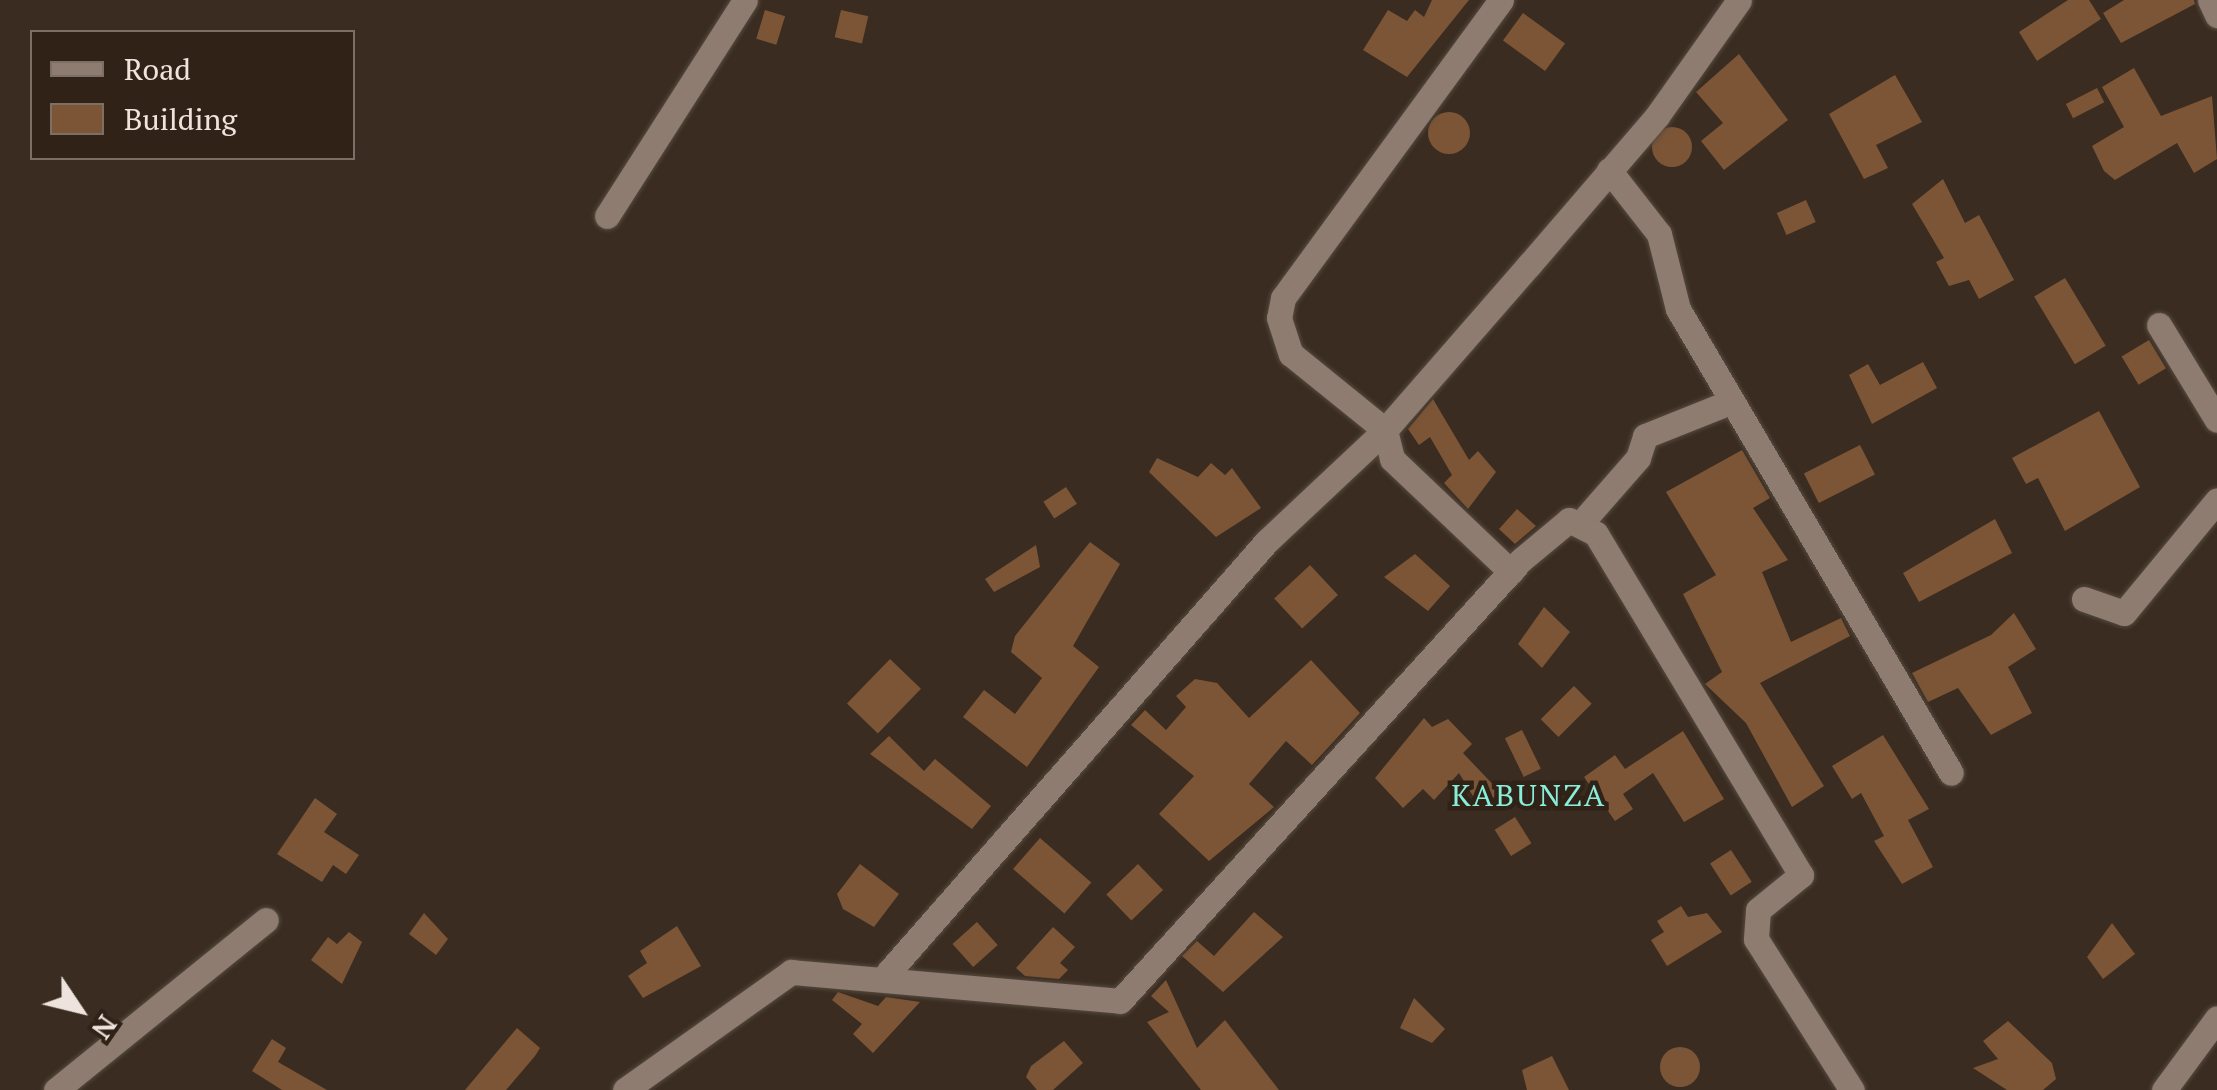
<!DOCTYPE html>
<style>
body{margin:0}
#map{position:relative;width:2217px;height:1090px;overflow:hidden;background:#3a2c20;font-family:"PT Serif",serif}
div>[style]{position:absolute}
.building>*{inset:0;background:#7c5536;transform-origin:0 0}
.round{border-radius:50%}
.roads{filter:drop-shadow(0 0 2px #564a40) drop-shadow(0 0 2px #564a40)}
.street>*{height:25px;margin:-12.5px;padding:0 12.5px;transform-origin:12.5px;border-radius:12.5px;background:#8d7c6f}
span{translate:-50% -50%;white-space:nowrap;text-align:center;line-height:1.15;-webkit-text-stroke:9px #302217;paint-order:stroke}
.quarter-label{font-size:30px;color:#89eed9;letter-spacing:2.5px}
.legend{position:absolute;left:30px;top:30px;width:325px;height:130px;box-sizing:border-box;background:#302217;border:2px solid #7c7066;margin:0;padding:12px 18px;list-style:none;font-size:30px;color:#eee4dd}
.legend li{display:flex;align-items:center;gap:20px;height:50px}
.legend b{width:50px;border:2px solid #7c7066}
.north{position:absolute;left:30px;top:960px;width:100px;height:100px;-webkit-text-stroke:8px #302217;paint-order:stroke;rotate:125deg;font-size:28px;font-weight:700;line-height:40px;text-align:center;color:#eee4dd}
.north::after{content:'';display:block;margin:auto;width:35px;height:45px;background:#eee4dd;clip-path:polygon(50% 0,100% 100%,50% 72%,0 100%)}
</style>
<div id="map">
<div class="building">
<i style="clip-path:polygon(1432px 0,1469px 0,1407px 77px,1363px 50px,1388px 10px,1407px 21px,1415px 10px,1424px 17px)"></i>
<i style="clip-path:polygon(2068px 0,2089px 0,2101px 19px,2037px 61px,2019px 32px)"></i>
<i style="clip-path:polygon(2124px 0,2194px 0,2195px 4px,2121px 43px,2103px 13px)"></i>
<i style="left:765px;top:10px;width:21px;height:30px;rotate:17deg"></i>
<i style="left:841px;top:10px;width:28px;height:28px;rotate:13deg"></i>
<i style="left:1523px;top:13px;width:52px;height:34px;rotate:36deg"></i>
<i style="clip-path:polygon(1739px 54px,1788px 120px,1724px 170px,1701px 141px,1723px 123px,1696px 92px)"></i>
<i style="clip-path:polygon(2134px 68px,2161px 116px,2212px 96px,2217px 159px,2194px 173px,2177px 143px,2115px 180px,2104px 171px,2092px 146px,2124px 127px,2102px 87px)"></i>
<i style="clip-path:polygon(1895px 75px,1922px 122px,1876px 145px,1888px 168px,1864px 179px,1829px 114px)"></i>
<i style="left:2097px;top:88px;width:16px;height:35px;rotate:63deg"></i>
<i class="round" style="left:1428px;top:112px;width:42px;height:42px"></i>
<i class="round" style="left:1652px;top:127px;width:40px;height:40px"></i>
<i style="clip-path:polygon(1943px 179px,1965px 223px,1979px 215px,2014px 280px,1979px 299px,1969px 280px,1949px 286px,1936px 262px,1944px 258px,1912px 204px)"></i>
<i style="left:1806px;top:200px;width:24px;height:32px;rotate:66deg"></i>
<i style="left:2065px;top:278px;width:79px;height:36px;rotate:59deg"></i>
<i style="left:2149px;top:340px;width:33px;height:32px;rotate:59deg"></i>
<i style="clip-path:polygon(1923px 362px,1937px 388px,1872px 424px,1849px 375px,1868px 364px,1880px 385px)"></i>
<i style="clip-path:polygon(1433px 399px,1469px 460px,1478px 451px,1496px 472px,1468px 509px,1444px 483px,1452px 475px,1430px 437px,1419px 445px,1408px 429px)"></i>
<i style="clip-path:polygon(2099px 411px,2140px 487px,2065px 531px,2038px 478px,2026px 484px,2012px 458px)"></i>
<i style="left:1860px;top:445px;width:33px;height:63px;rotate:63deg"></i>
<i style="clip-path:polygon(1742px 450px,1770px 498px,1753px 508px,1788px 560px,1762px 572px,1791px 642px,1841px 618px,1850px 636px,1760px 683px,1824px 786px,1792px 807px,1746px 723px,1705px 684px,1722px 672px,1683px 594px,1716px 575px,1666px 492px)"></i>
<i style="clip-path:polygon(1157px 458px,1198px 477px,1211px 463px,1225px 475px,1232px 468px,1261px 508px,1216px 537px,1149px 472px)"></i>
<i style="left:1066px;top:487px;width:20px;height:27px;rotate:57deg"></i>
<i style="clip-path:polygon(1517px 509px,1536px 526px,1515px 544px,1499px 529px)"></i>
<i style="clip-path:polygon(1995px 519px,2012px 553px,1919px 602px,1903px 573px)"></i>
<i style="clip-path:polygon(1090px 542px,1120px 564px,1073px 646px,1099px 667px,1027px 767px,963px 717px,984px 690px,1015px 714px,1042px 678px,1011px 652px,1015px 636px)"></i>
<i style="clip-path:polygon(1036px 545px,1040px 567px,994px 592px,985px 579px)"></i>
<i style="clip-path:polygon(1415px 554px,1450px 586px,1428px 611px,1384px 577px)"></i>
<i style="left:1310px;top:565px;width:41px;height:49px;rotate:47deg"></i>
<i style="clip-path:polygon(1544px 607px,1570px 632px,1542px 668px,1518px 644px)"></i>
<i style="clip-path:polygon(2014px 613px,2036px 649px,2008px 667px,2032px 713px,1991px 735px,1958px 688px,1928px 702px,1912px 673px,1991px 635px)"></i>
<i style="left:890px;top:659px;width:43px;height:62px;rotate:44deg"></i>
<i style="clip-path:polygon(1311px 660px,1360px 713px,1312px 765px,1286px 741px,1249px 784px,1274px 807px,1209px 861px,1159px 814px,1194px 776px,1131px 725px,1145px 710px,1166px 730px,1186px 707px,1176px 696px,1195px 679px,1217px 683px,1249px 718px)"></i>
<i style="left:1574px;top:686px;width:25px;height:47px;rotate:45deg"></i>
<i style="clip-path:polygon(1424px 718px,1432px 727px,1448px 719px,1472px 744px,1463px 753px,1501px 793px,1479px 806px,1459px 773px,1434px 800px,1423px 789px,1403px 808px,1375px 778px)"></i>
<i style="left:1522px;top:730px;width:43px;height:19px;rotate:64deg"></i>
<i style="clip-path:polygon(1683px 731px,1724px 799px,1684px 822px,1653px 773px,1623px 794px,1633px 809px,1615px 821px,1584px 777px,1615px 755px,1625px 769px)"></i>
<i style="clip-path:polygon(1883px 735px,1929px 809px,1908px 820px,1933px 867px,1902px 884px,1874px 841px,1884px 836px,1861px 793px,1852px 799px,1832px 766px)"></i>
<i style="clip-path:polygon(889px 736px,924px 771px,935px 759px,991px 806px,972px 829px,870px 754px)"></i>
<i style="clip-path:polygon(315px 798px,337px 814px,324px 832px,359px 855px,346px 874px,333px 865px,322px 882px,277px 854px)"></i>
<i style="left:1515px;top:817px;width:31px;height:24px;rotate:58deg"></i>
<i style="left:1040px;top:838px;width:68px;height:41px;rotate:41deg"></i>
<i style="left:1731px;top:850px;width:38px;height:25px;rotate:57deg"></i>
<i style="clip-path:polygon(860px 864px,899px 894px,874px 927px,843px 909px,837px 894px)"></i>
<i style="left:1138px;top:864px;width:36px;height:44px;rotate:46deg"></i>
<i style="clip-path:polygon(1681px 906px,1688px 917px,1707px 913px,1722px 932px,1667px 966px,1651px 940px,1664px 932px,1657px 921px)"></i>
<i style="clip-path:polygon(1254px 912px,1283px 937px,1223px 992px,1182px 956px,1197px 941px,1214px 956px)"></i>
<i style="clip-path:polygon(424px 913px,448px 939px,436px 955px,409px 934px)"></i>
<i style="left:977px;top:922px;width:31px;height:33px;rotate:48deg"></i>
<i style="clip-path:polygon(2112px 923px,2135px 954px,2103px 979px,2087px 957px)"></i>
<i style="clip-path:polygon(677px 926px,701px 966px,643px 998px,628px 976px,647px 963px,640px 951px)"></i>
<i style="clip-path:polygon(1053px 927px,1075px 947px,1060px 963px,1068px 970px,1059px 979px,1025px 976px,1016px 968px)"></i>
<i style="clip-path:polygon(349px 932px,362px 942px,342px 984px,311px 960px,328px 937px,337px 944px)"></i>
<i style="clip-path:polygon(1166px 980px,1197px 1048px,1225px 1020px,1279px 1090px,1201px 1090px,1147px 1022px,1169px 1012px,1151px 996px)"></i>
<i style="clip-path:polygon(838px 992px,878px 1006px,886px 997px,920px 1002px,873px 1053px,853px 1034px,862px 1024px,832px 1000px)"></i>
<i style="clip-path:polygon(1414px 998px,1445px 1029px,1432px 1043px,1400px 1028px)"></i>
<i style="clip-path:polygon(2008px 1021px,2052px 1063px,2056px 1079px,2043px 1090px,2007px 1090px,1973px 1068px,1998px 1059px,1983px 1041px)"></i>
<i style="clip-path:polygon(517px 1028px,540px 1048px,535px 1056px,506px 1090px,465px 1090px)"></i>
<i style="clip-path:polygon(272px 1039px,286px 1048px,278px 1062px,327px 1090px,282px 1090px,252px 1071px)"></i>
<i style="clip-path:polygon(1064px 1041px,1083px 1063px,1053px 1090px,1037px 1090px,1026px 1077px,1031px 1066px)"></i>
<i class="round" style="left:1660px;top:1047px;width:40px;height:40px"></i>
<i style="clip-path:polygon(1552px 1056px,1569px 1090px,1527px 1090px,1522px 1070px)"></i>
</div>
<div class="roads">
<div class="street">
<i style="left:1501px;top:0;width:369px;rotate:126.2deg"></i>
<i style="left:1283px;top:298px;width:20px;rotate:101deg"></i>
<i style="left:1279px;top:318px;width:38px;rotate:72deg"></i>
<i style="left:1291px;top:354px;width:121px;rotate:39deg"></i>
<i style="left:1385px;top:430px;width:30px;rotate:76deg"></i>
<i style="left:1392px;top:459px;width:164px;rotate:43.5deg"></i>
<i style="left:2210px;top:0;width:17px;rotate:65deg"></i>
<i style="left:1609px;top:170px;width:81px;rotate:52deg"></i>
<i style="left:1659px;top:234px;width:77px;rotate:75.8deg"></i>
<i style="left:1678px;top:309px;width:538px;rotate:59.53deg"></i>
<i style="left:607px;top:216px;width:256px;rotate:-57.4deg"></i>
<i style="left:2159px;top:325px;width:111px;rotate:58.6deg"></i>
<i style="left:1582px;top:522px;width:85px;rotate:-48.8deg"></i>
<i style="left:1638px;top:458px;width:23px;rotate:-72deg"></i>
<i style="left:1645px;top:436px;width:92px;rotate:-21.8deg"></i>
<i style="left:2084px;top:599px;width:42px;rotate:19.3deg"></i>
<i style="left:2124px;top:613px;width:146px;rotate:-50.5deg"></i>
<i style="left:885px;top:976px;width:579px;rotate:-48.71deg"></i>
<i style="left:1267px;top:541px;width:162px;rotate:-43.2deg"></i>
<i style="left:1385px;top:430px;width:219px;rotate:-48.9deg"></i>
<i style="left:1529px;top:265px;width:196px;rotate:-49.3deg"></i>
<i style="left:1657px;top:116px;width:142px;rotate:-54.7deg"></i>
<i style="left:56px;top:1090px;width:270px;rotate:-39deg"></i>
<i style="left:625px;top:1090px;width:204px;rotate:-35.4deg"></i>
<i style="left:791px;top:972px;width:330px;rotate:5deg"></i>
<i style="left:1120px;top:1001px;width:596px;rotate:-47.72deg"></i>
<i style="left:1521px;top:560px;width:62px;rotate:-39.8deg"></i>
<i style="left:1569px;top:520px;width:30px;rotate:27deg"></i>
<i style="left:1596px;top:534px;width:398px;rotate:59deg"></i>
<i style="left:1801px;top:875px;width:55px;rotate:140.9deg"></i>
<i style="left:1758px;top:910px;width:29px;rotate:94deg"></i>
<i style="left:1756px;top:939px;width:179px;rotate:57.6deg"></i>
<i style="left:2164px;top:1090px;width:89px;rotate:-53.6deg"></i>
</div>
</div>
<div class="quarter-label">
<span style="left:1529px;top:795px">KABUNZA</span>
</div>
<ul class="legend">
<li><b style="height:12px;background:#8d7c6f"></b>Road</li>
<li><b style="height:28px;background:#7c5536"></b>Building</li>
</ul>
<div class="north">N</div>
</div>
